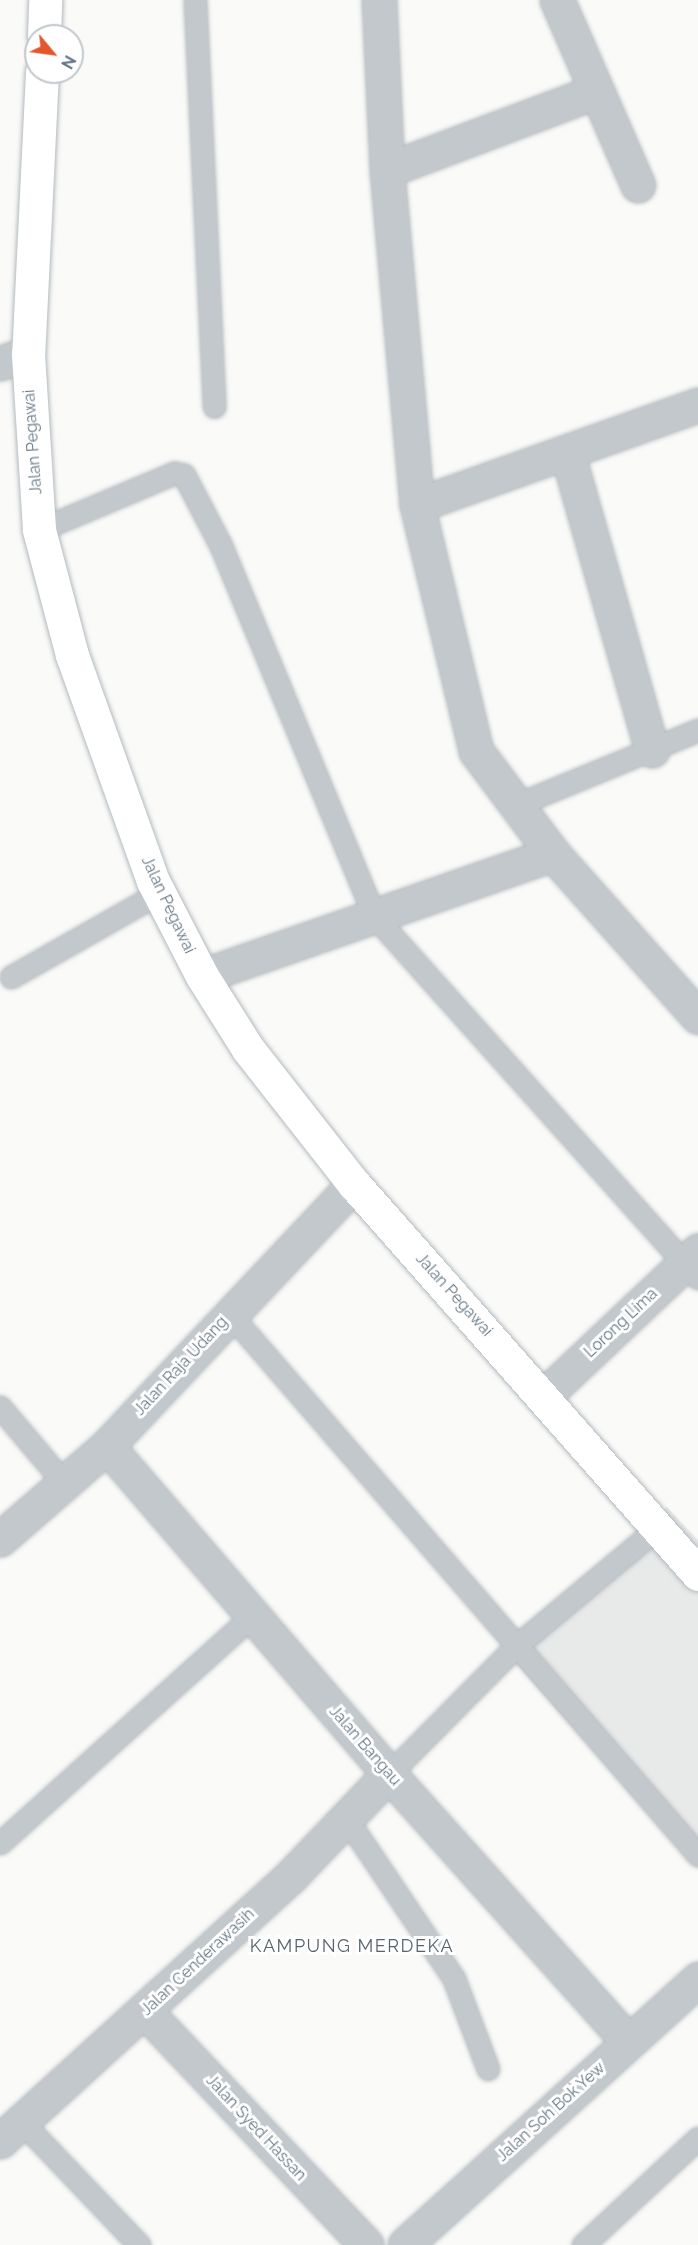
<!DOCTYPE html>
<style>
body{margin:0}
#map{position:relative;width:698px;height:2245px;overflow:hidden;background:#fafaf8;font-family:Raleway,sans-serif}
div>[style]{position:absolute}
.built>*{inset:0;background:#e8e9e9}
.roads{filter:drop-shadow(0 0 2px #b3babf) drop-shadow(0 0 2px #b3babf)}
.lane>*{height:21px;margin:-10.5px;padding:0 10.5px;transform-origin:10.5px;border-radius:10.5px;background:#c3c8cc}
.street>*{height:33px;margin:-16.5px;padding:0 16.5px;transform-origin:16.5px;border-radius:16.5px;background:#c3c8cc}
.secondary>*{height:33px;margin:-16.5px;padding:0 16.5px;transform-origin:16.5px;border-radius:16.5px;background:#fff}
span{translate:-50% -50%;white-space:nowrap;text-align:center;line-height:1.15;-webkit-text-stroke:6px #fff;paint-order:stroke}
.street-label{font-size:16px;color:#657683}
.neighbourhood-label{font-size:18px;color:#57646e;letter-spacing:1.5px}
.north{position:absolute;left:24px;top:24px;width:60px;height:60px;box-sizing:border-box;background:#fff;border:2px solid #c1c8cd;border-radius:50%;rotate:119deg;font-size:16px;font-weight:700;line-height:24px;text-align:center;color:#657683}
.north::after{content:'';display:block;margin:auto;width:21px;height:27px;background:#e4572e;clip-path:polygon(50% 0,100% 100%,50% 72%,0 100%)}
</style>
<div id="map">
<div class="built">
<i style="clip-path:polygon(667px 1507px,698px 1540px,698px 1867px,501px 1647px)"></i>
</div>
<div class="roads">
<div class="lane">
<i style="left:195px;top:0;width:407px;rotate:87.3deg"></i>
<i style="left:39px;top:530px;width:147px;rotate:-22.9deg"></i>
<i style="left:174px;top:473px;width:10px;rotate:11deg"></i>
<i style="left:184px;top:475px;width:80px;rotate:62.5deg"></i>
<i style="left:221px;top:546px;width:402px;rotate:67.5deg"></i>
<i style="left:375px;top:917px;width:484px;rotate:48.2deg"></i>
<i style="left:516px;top:805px;width:197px;rotate:-22.4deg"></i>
<i style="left:11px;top:977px;width:170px;rotate:-29.6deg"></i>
<i style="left:229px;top:1313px;width:717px;rotate:49.13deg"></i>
<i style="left:0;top:1407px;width:102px;rotate:49.8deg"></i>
<i style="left:389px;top:1774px;width:179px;rotate:-45.2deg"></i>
<i style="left:515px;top:1647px;width:184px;rotate:-39.9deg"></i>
<i style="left:346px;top:1818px;width:194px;rotate:56.1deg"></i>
<i style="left:454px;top:1979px;width:96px;rotate:69.3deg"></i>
<i style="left:0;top:1843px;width:341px;rotate:-42deg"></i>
<i style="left:22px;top:2122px;width:170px;rotate:46.4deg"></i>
<i style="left:583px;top:2245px;width:157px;rotate:-42.9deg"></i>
</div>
<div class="street">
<i style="left:379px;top:0;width:170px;rotate:87.3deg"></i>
<i style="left:387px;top:170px;width:336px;rotate:84.9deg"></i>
<i style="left:417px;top:505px;width:253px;rotate:76.5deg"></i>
<i style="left:476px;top:751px;width:129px;rotate:53.2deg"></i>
<i style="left:553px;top:854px;width:218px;rotate:48.3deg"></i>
<i style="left:557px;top:0;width:202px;rotate:66.4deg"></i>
<i style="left:387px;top:170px;width:222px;rotate:-20.6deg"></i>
<i style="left:0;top:363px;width:29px;rotate:-18deg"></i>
<i style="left:567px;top:452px;width:310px;rotate:74.1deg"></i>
<i style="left:417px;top:505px;width:298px;rotate:-19.6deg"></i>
<i style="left:202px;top:976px;width:372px;rotate:-19.2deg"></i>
<i style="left:544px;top:1396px;width:212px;rotate:-43.3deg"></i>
<i style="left:107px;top:1446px;width:433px;rotate:49.3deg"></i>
<i style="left:389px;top:1774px;width:358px;rotate:48.2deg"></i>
<i style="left:0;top:1539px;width:142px;rotate:-41deg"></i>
<i style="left:107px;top:1446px;width:360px;rotate:-46.7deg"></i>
<i style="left:145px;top:2011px;width:322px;rotate:46.6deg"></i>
<i style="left:0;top:2141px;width:395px;rotate:-42.3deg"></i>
<i style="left:292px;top:1875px;width:140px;rotate:-46.2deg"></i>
<i style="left:405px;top:2245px;width:396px;rotate:-42.2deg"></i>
</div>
<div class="secondary">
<i style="left:44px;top:36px;width:36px;rotate:-88deg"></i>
<i style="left:42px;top:72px;width:282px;rotate:92.8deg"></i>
<i style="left:28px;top:354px;width:176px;rotate:86.4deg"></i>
<i style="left:39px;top:530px;width:129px;rotate:75.2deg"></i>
<i style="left:72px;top:655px;width:240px;rotate:70.3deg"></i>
<i style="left:153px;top:881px;width:107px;rotate:62.7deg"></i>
<i style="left:202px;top:976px;width:86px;rotate:57.8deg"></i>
<i style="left:248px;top:1049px;width:172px;rotate:51.9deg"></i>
<i style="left:354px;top:1184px;width:520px;rotate:48.59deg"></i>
</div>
</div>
<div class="street-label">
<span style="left:33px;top:442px;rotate:-94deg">Jalan Pegawai</span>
<span style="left:168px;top:905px;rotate:65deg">Jalan Pegawai</span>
<span style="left:454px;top:1295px;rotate:48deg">Jalan Pegawai</span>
<span style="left:621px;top:1323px;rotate:-43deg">Lorong Lima</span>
<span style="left:181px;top:1366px;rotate:-47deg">Jalan Raja Udang</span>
<span style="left:365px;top:1746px;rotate:49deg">Jalan Bangau</span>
<span style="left:198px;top:1962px;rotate:-43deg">Jalan Cenderawasih</span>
<span style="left:551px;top:2112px;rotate:-42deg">Jalan Soh Bok Yew</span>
<span style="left:256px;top:2128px;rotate:47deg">Jalan Syed Hassan</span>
</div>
<div class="neighbourhood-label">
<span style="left:352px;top:1946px">KAMPUNG MERDEKA</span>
</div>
<div class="north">N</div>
</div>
